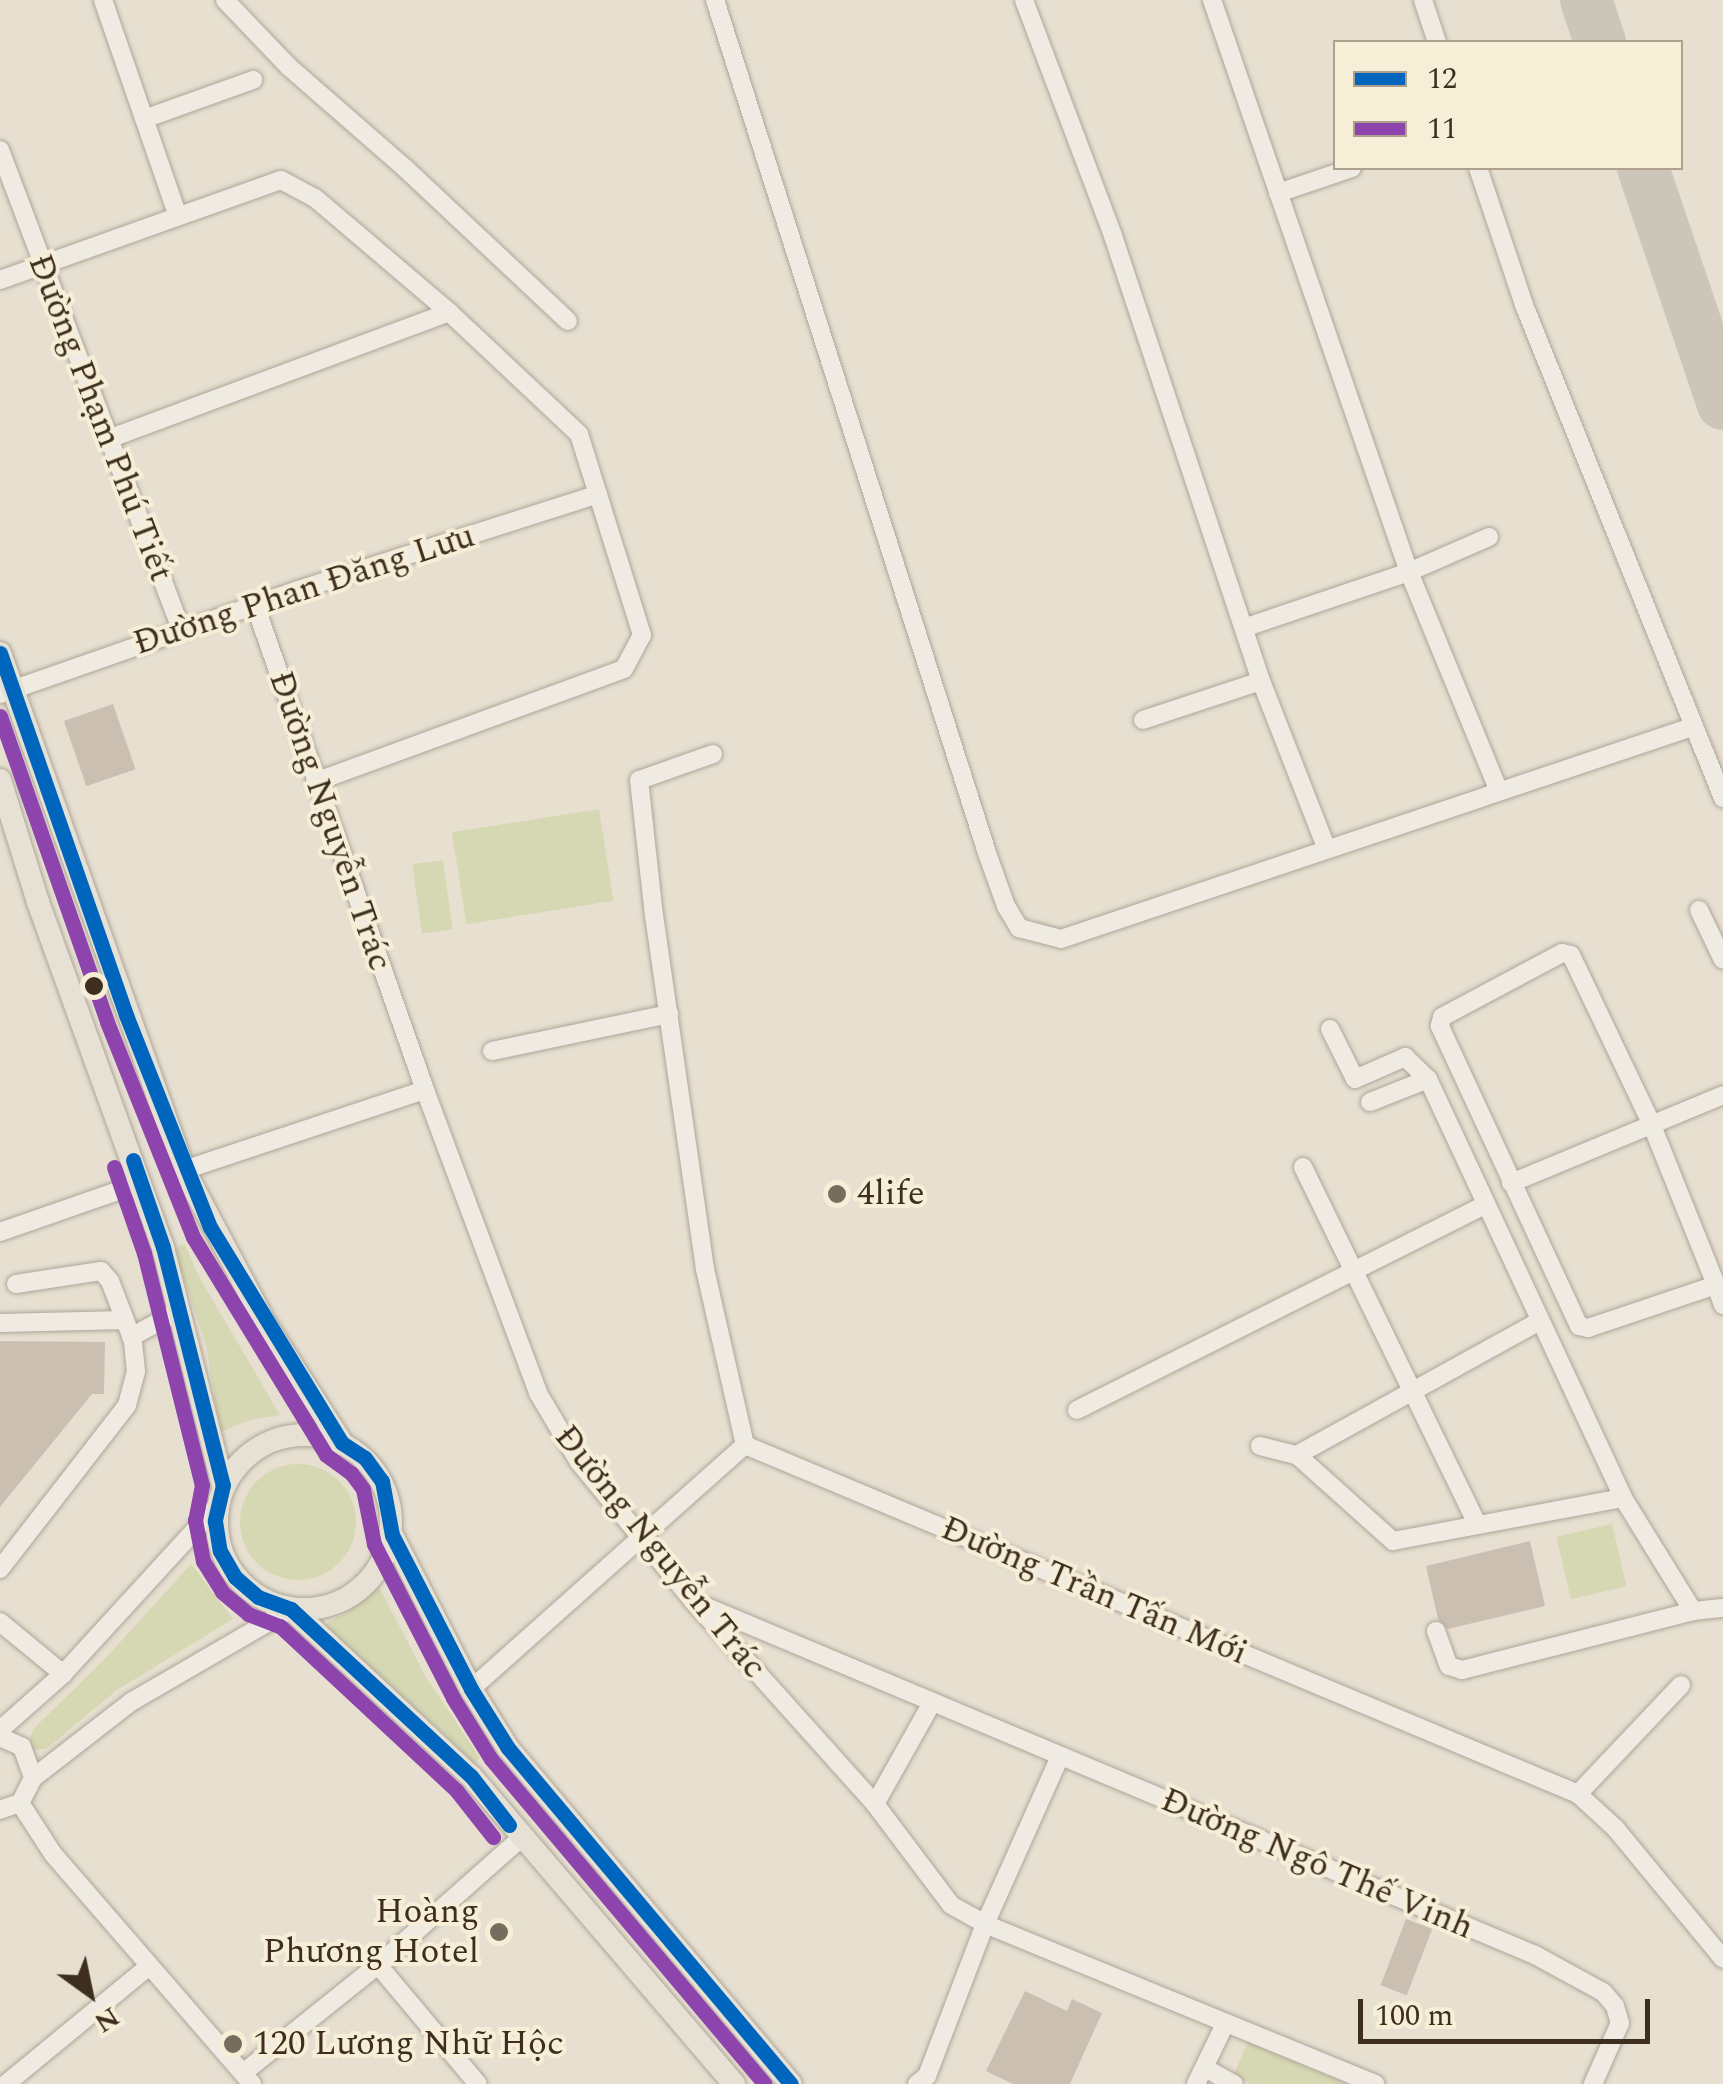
<!DOCTYPE html>
<meta charset="utf-8">
<style>
body{margin:0}
#map{position:relative;width:1723px;height:2084px;overflow:hidden;background:#e7e0d1;font-family:Spectral,serif}
div>[style]{position:absolute}
.green>*{inset:0;background:#d6d7b3;transform-origin:0 0}
.round{border-radius:50%}
.taxiway>*{height:52px;margin:-26px;padding:0 26px;transform-origin:26px;border-radius:26px;background:#cbc5ba}
.building>*{inset:0;background:#cbbfb2;transform-origin:0 0}
.roads{filter:drop-shadow(0 0 2px #ada599) drop-shadow(0 0 2px #ada599)}
.minor>*{height:18px;margin:-9px;padding:0 9px;transform-origin:9px;border-radius:9px;background:#efebe3}
.major>*{height:22px;margin:-11px;padding:0 11px;transform-origin:11px;border-radius:11px;background:#e6e1d4}
.major>.ring{margin:-11px;padding:0;box-sizing:content-box;background:none;border:22px solid #e6e1d4;border-radius:50%}
.bus-1>*{height:15px;margin:-7.5px;padding:0 7.5px;transform-origin:7.5px;border-radius:7.5px;background:#0065bd}
.bus-2>*{height:15px;margin:-7.5px;padding:0 7.5px;transform-origin:7.5px;border-radius:7.5px;background:#8e44ad}
.dots>*{width:28px;height:28px;translate:-50% -50%;box-sizing:border-box;border:5px solid #f7eed8;border-radius:50%}
span{translate:-50% -50%;white-space:nowrap;text-align:center;line-height:1.15;-webkit-text-stroke:8px #f7eed8;paint-order:stroke}
.street-label{font-size:35px;color:#3d2e20}
.poi-label{font-size:35px;color:#3d2e20}
.left{translate:0 -50%;text-align:left}
.right{translate:-100% -50%;text-align:right}
.legend{position:absolute;left:1333px;top:40px;width:350px;height:130px;box-sizing:border-box;background:#f7eed8;border:2px solid #ada18e;margin:0;padding:12px 18px;list-style:none;font-size:30px;color:#3d2e20}
.legend li{display:flex;align-items:center;gap:20px;height:50px}
.legend b{width:50px;border:2px solid #ada18e}
.north{position:absolute;left:40px;top:1944px;width:100px;height:100px;-webkit-text-stroke:8px #f7eed8;paint-order:stroke;rotate:147deg;font-size:28px;font-weight:700;line-height:40px;text-align:center;color:#3d2e20}
.north::after{content:'';display:block;margin:auto;width:35px;height:45px;background:#3d2e20;clip-path:polygon(50% 0,100% 100%,50% 72%,0 100%)}
.scale{position:absolute;left:1358px;top:1999px;width:292px;height:45px;box-sizing:border-box;border:5px solid #3d2e20;border-top:0;padding-left:12px;font-size:30px;line-height:35px;white-space:nowrap;color:#3d2e20;-webkit-text-stroke:8px #f7eed8;paint-order:stroke}
</style>
<div id="map">
<div class="green">
<i style="left:599px;top:809px;width:93px;height:149px;rotate:81deg"></i>
<i style="left:443px;top:860px;width:70px;height:31px;rotate:82deg"></i>
<i style="clip-path:polygon(185px 1244px,198px 1275px,280px 1415px,250px 1420px,220px 1432px,206px 1345px,174px 1249px)"></i>
<i class="round" style="left:240px;top:1464px;width:116px;height:116px"></i>
<i style="left:1612px;top:1524px;width:64px;height:57px;rotate:77deg"></i>
<i style="clip-path:polygon(191px 1564px,233px 1619px,117px 1690px,46px 1749px,34px 1750px,29px 1739px,35px 1727px,103px 1661px)"></i>
<i style="clip-path:polygon(377px 1583px,426px 1677px,480px 1758px,473px 1764px,448px 1737px,321px 1627px,356px 1606px)"></i>
<i style="clip-path:polygon(1248px 2042px,1347px 2084px,1251px 2084px,1234px 2074px)"></i>
</div>
<div class="taxiway">
<i style="left:1586px;top:0;width:44px;rotate:71.6deg"></i>
<i style="left:1643px;top:168px;width:249px;rotate:71.3deg"></i>
</div>
<div class="building">
<i style="left:113px;top:704px;width:69px;height:52px;rotate:71deg"></i>
<i style="clip-path:polygon(0 1341px,105px 1342px,104px 1394px,92px 1394px,0 1507px)"></i>
<i style="clip-path:polygon(1530px 1541px,1545px 1606px,1448px 1629px,1438px 1619px,1426px 1566px)"></i>
<i style="left:1406px;top:1919px;width:28px;height:71px;rotate:21deg"></i>
<i style="clip-path:polygon(1025px 1991px,1067px 2011px,1072px 1999px,1102px 2013px,1070px 2084px,1013px 2084px,986px 2071px)"></i>
</div>
<div class="roads">
<div class="minor">
<i style="left:103px;top:0;width:226px;rotate:70.9deg"></i>
<i style="left:225px;top:0;width:93px;rotate:46.3deg"></i>
<i style="left:289px;top:67px;width:155px;rotate:41.1deg"></i>
<i style="left:406px;top:169px;width:222px;rotate:43.2deg"></i>
<i style="left:715px;top:0;width:895px;rotate:72.31deg"></i>
<i style="left:987px;top:853px;width:56px;rotate:70.3deg"></i>
<i style="left:1006px;top:906px;width:26px;rotate:59deg"></i>
<i style="left:1019px;top:928px;width:43px;rotate:14.7deg"></i>
<i style="left:1061px;top:939px;width:666px;rotate:-18.57deg"></i>
<i style="left:1024px;top:0;width:252px;rotate:69.3deg"></i>
<i style="left:1113px;top:236px;width:469px;rotate:71.6deg"></i>
<i style="left:1261px;top:681px;width:180px;rotate:68.6deg"></i>
<i style="left:1212px;top:0;width:605px;rotate:71deg"></i>
<i style="left:1409px;top:572px;width:174px;rotate:161.3deg"></i>
<i style="left:1423px;top:0;width:44px;rotate:71.6deg"></i>
<i style="left:144px;top:119px;width:116px;rotate:-19.7deg"></i>
<i style="left:0;top:150px;width:512px;rotate:69.3deg"></i>
<i style="left:1478px;top:168px;width:145px;rotate:71.4deg"></i>
<i style="left:1524px;top:305px;width:532px;rotate:68.02deg"></i>
<i style="left:1278px;top:193px;width:78px;rotate:-18.7deg"></i>
<i style="left:0;top:280px;width:298px;rotate:-19.6deg"></i>
<i style="left:281px;top:180px;width:38px;rotate:28deg"></i>
<i style="left:315px;top:198px;width:176px;rotate:40.4deg"></i>
<i style="left:449px;top:312px;width:178px;rotate:43.2deg"></i>
<i style="left:579px;top:434px;width:211px;rotate:72.6deg"></i>
<i style="left:642px;top:635px;width:38px;rotate:118deg"></i>
<i style="left:624px;top:669px;width:329px;rotate:159.9deg"></i>
<i style="left:111px;top:438px;width:361px;rotate:-20.4deg"></i>
<i style="left:1489px;top:537px;width:87px;rotate:156.4deg"></i>
<i style="left:1409px;top:572px;width:235px;rotate:67.7deg"></i>
<i style="left:255px;top:605px;width:514px;rotate:70.68deg"></i>
<i style="left:425px;top:1090px;width:323px;rotate:69.5deg"></i>
<i style="left:538px;top:1393px;width:80px;rotate:59.3deg"></i>
<i style="left:579px;top:1462px;width:180px;rotate:50.6deg"></i>
<i style="left:693px;top:1601px;width:273px;rotate:48.1deg"></i>
<i style="left:875px;top:1804px;width:126px;rotate:53deg"></i>
<i style="left:951px;top:1905px;width:39px;rotate:29deg"></i>
<i style="left:985px;top:1924px;width:422px;rotate:22.3deg"></i>
<i style="left:0;top:694px;width:316px;rotate:-19.2deg"></i>
<i style="left:298px;top:590px;width:315px;rotate:-17.7deg"></i>
<i style="left:1143px;top:720px;width:124px;rotate:-18.3deg"></i>
<i style="left:713px;top:754px;width:78px;rotate:160.6deg"></i>
<i style="left:639px;top:780px;width:136px;rotate:83.7deg"></i>
<i style="left:654px;top:915px;width:358px;rotate:81.8deg"></i>
<i style="left:705px;top:1269px;width:180px;rotate:77.2deg"></i>
<i style="left:1699px;top:910px;width:55px;rotate:64.4deg"></i>
<i style="left:1330px;top:1029px;width:56px;rotate:63.4deg"></i>
<i style="left:1355px;top:1079px;width:55px;rotate:-23.7deg"></i>
<i style="left:1405px;top:1057px;width:32px;rotate:44deg"></i>
<i style="left:1428px;top:1079px;width:462px;rotate:65deg"></i>
<i style="left:1623px;top:1498px;width:133px;rotate:58.2deg"></i>
<i style="left:492px;top:1051px;width:181px;rotate:-11.8deg"></i>
<i style="left:1370px;top:1102px;width:62px;rotate:-21.6deg"></i>
<i style="left:1303px;top:1167px;width:395px;rotate:64deg"></i>
<i style="left:184px;top:1170px;width:254px;rotate:-18.4deg"></i>
<i style="left:1511px;top:1183px;width:230px;rotate:-22.5deg"></i>
<i style="left:0;top:1232px;width:149px;rotate:-19.2deg"></i>
<i style="left:1716px;top:1285px;width:135px;rotate:161.4deg"></i>
<i style="left:1588px;top:1328px;width:9px;rotate:-167deg"></i>
<i style="left:1579px;top:1326px;width:331px;rotate:-114.9deg"></i>
<i style="left:1440px;top:1026px;width:9px;rotate:-77deg"></i>
<i style="left:1442px;top:1017px;width:136px;rotate:-28.1deg"></i>
<i style="left:1562px;top:953px;width:9px;rotate:13deg"></i>
<i style="left:1571px;top:955px;width:186px;rotate:64.5deg"></i>
<i style="left:1651px;top:1123px;width:175px;rotate:68.1deg"></i>
<i style="left:1716px;top:1285px;width:21px;rotate:71deg"></i>
<i style="left:0;top:1323px;width:125px;rotate:-1.4deg"></i>
<i style="left:131px;top:1337px;width:52px;rotate:-28.5deg"></i>
<i style="left:1077px;top:1410px;width:458px;rotate:-26.7deg"></i>
<i style="left:745px;top:1445px;width:903px;rotate:22.73deg"></i>
<i style="left:1578px;top:1794px;width:52px;rotate:42.6deg"></i>
<i style="left:1616px;top:1829px;width:168px;rotate:50.5deg"></i>
<i style="left:1260px;top:1446px;width:38px;rotate:14deg"></i>
<i style="left:1297px;top:1455px;width:277px;rotate:-28.9deg"></i>
<i style="left:1297px;top:1455px;width:129px;rotate:41.9deg"></i>
<i style="left:1393px;top:1541px;width:234px;rotate:-10.6deg"></i>
<i style="left:0;top:1569px;width:207px;rotate:-52.2deg"></i>
<i style="left:127px;top:1405px;width:35px;rotate:-75deg"></i>
<i style="left:136px;top:1371px;width:30px;rotate:-96deg"></i>
<i style="left:133px;top:1341px;width:64px;rotate:-111deg"></i>
<i style="left:110px;top:1281px;width:13px;rotate:-132deg"></i>
<i style="left:101px;top:1271px;width:86px;rotate:171.3deg"></i>
<i style="left:702px;top:1605px;width:904px;rotate:22.79deg"></i>
<i style="left:1535px;top:1955px;width:77px;rotate:28.6deg"></i>
<i style="left:1603px;top:1992px;width:18px;rotate:49deg"></i>
<i style="left:1615px;top:2006px;width:18px;rotate:74deg"></i>
<i style="left:1620px;top:2023px;width:67px;rotate:113.9deg"></i>
<i style="left:0;top:1622px;width:82px;rotate:39.5deg"></i>
<i style="left:1436px;top:1631px;width:37px;rotate:70deg"></i>
<i style="left:1449px;top:1666px;width:14px;rotate:17deg"></i>
<i style="left:1462px;top:1670px;width:238px;rotate:-14.3deg"></i>
<i style="left:1693px;top:1611px;width:30px;rotate:-6deg"></i>
<i style="left:471px;top:1689px;width:367px;rotate:-41.7deg"></i>
<i style="left:0;top:1730px;width:84px;rotate:-41.6deg"></i>
<i style="left:63px;top:1674px;width:228px;rotate:-47.5deg"></i>
<i style="left:0;top:1737px;width:24px;rotate:24deg"></i>
<i style="left:22px;top:1747px;width:33px;rotate:70deg"></i>
<i style="left:33px;top:1778px;width:28px;rotate:117deg"></i>
<i style="left:20px;top:1803px;width:21px;rotate:161deg"></i>
<i style="left:33px;top:1778px;width:124px;rotate:-37.8deg"></i>
<i style="left:131px;top:1702px;width:185px;rotate:-30.2deg"></i>
<i style="left:1578px;top:1794px;width:150px;rotate:-46.6deg"></i>
<i style="left:20px;top:1803px;width:61px;rotate:57.1deg"></i>
<i style="left:53px;top:1854px;width:304px;rotate:49.1deg"></i>
<i style="left:875px;top:1804px;width:116px;rotate:-60.6deg"></i>
<i style="left:378px;top:1965px;width:155px;rotate:50deg"></i>
<i style="left:1205px;top:2068px;width:33px;rotate:29deg"></i>
<i style="left:243px;top:2073px;width:173px;rotate:-38.7deg"></i>
<i style="left:378px;top:1965px;width:190px;rotate:-41.6deg"></i>
<i style="left:6px;top:2084px;width:185px;rotate:-39.5deg"></i>
<i style="left:917px;top:2084px;width:13px;rotate:-39deg"></i>
<i style="left:927px;top:2076px;width:163px;rotate:-69.1deg"></i>
<i style="left:985px;top:1924px;width:184px;rotate:-65.9deg"></i>
<i style="left:1196px;top:2084px;width:67px;rotate:-64.2deg"></i>
</div>
<div class="major">
<i style="left:0;top:653px;width:549px;rotate:70.41deg"></i>
<i style="left:184px;top:1170px;width:173px;rotate:62.1deg"></i>
<i style="left:265px;top:1323px;width:143px;rotate:57.3deg"></i>
<i style="left:0;top:780px;width:128px;rotate:72.7deg"></i>
<i style="left:38px;top:902px;width:367px;rotate:70.1deg"></i>
<i style="left:163px;top:1247px;width:245px;rotate:75.9deg"></i>
<i class="ring" style="left:217px;top:1435px;width:152px;height:152px"></i>
<i style="left:392px;top:1535px;width:173px;rotate:62.8deg"></i>
<i style="left:471px;top:1689px;width:70px;rotate:57.9deg"></i>
<i style="left:508px;top:1748px;width:439px;rotate:49.9deg"></i>
<i style="left:291px;top:1609px;width:246px;rotate:42.9deg"></i>
<i style="left:471px;top:1776px;width:405px;rotate:49.5deg"></i>
</div>
</div>
<div class="bus-1">
<i style="left:0;top:653px;width:383px;rotate:70.8deg"></i>
<i style="left:126px;top:1015px;width:228px;rotate:68.4deg"></i>
<i style="left:210px;top:1227px;width:253px;rotate:58.6deg"></i>
<i style="left:342px;top:1443px;width:27px;rotate:33deg"></i>
<i style="left:365px;top:1458px;width:29px;rotate:54deg"></i>
<i style="left:382px;top:1481px;width:55px;rotate:79.5deg"></i>
<i style="left:392px;top:1535px;width:173px;rotate:62.8deg"></i>
<i style="left:471px;top:1689px;width:70px;rotate:57.9deg"></i>
<i style="left:508px;top:1748px;width:439px;rotate:49.9deg"></i>
<i style="left:133px;top:1160px;width:92px;rotate:71deg"></i>
<i style="left:163px;top:1247px;width:245px;rotate:75.9deg"></i>
<i style="left:223px;top:1485px;width:37px;rotate:103deg"></i>
<i style="left:215px;top:1521px;width:30px;rotate:81deg"></i>
<i style="left:220px;top:1551px;width:30px;rotate:60deg"></i>
<i style="left:235px;top:1577px;width:30px;rotate:41deg"></i>
<i style="left:258px;top:1597px;width:35px;rotate:20deg"></i>
<i style="left:291px;top:1609px;width:246px;rotate:42.9deg"></i>
<i style="left:471px;top:1776px;width:62px;rotate:52.2deg"></i>
</div>
<div class="bus-2">
<i style="left:0;top:716px;width:324px;rotate:70.7deg"></i>
<i style="left:107px;top:1022px;width:232px;rotate:68.2deg"></i>
<i style="left:193px;top:1237px;width:255px;rotate:58.6deg"></i>
<i style="left:326px;top:1455px;width:31px;rotate:36deg"></i>
<i style="left:351px;top:1473px;width:20px;rotate:53deg"></i>
<i style="left:363px;top:1489px;width:56px;rotate:78.7deg"></i>
<i style="left:374px;top:1544px;width:173px;rotate:62.8deg"></i>
<i style="left:453px;top:1698px;width:72px;rotate:58.1deg"></i>
<i style="left:491px;top:1759px;width:425px;rotate:49.9deg"></i>
<i style="left:114px;top:1167px;width:91px;rotate:70.8deg"></i>
<i style="left:144px;top:1253px;width:239px;rotate:76deg"></i>
<i style="left:202px;top:1485px;width:36px;rotate:101deg"></i>
<i style="left:195px;top:1520px;width:42px;rotate:79deg"></i>
<i style="left:203px;top:1561px;width:36px;rotate:58deg"></i>
<i style="left:222px;top:1592px;width:34px;rotate:40deg"></i>
<i style="left:248px;top:1614px;width:34px;rotate:21deg"></i>
<i style="left:280px;top:1626px;width:241px;rotate:43deg"></i>
<i style="left:456px;top:1790px;width:60px;rotate:51.8deg"></i>
</div>
<div class="dots">
<i style="left:94px;top:986px;background:#3d2e20"></i>
<i style="left:837px;top:1194px;background:#786c5e"></i>
<i style="left:499px;top:1932px;background:#786c5e"></i>
<i style="left:233px;top:2044px;background:#786c5e"></i>
</div>
<div class="street-label">
<span style="left:100px;top:418px;rotate:69deg">Đường Phạm Phú Tiết</span>
<span style="left:304px;top:590px;rotate:-18deg">Đường Phan Đăng Lưu</span>
<span style="left:330px;top:821px;rotate:71deg">Đường Nguyễn Trác</span>
<span style="left:660px;top:1552px;rotate:51deg">Đường Nguyễn Trác</span>
<span style="left:1094px;top:1591px;rotate:23deg">Đường Trần Tấn Mới</span>
<span style="left:1317px;top:1864px;rotate:23deg">Đường Ngô Thế Vinh</span>
</div>
<div class="poi-label">
<span class="left" style="left:857px;top:1194px">4life</span>
<span class="right" style="left:479px;top:1932px">Hoàng<br>Phương Hotel</span>
<span class="left" style="left:253px;top:2044px">120 Lương Nhữ Hộc</span>
</div>
<ul class="legend">
<li><b style="height:12px;background:#0065bd"></b>12</li>
<li><b style="height:12px;background:#8e44ad"></b>11</li>
</ul>
<div class="north">N</div>
<div class="scale">100 m</div>
</div>
